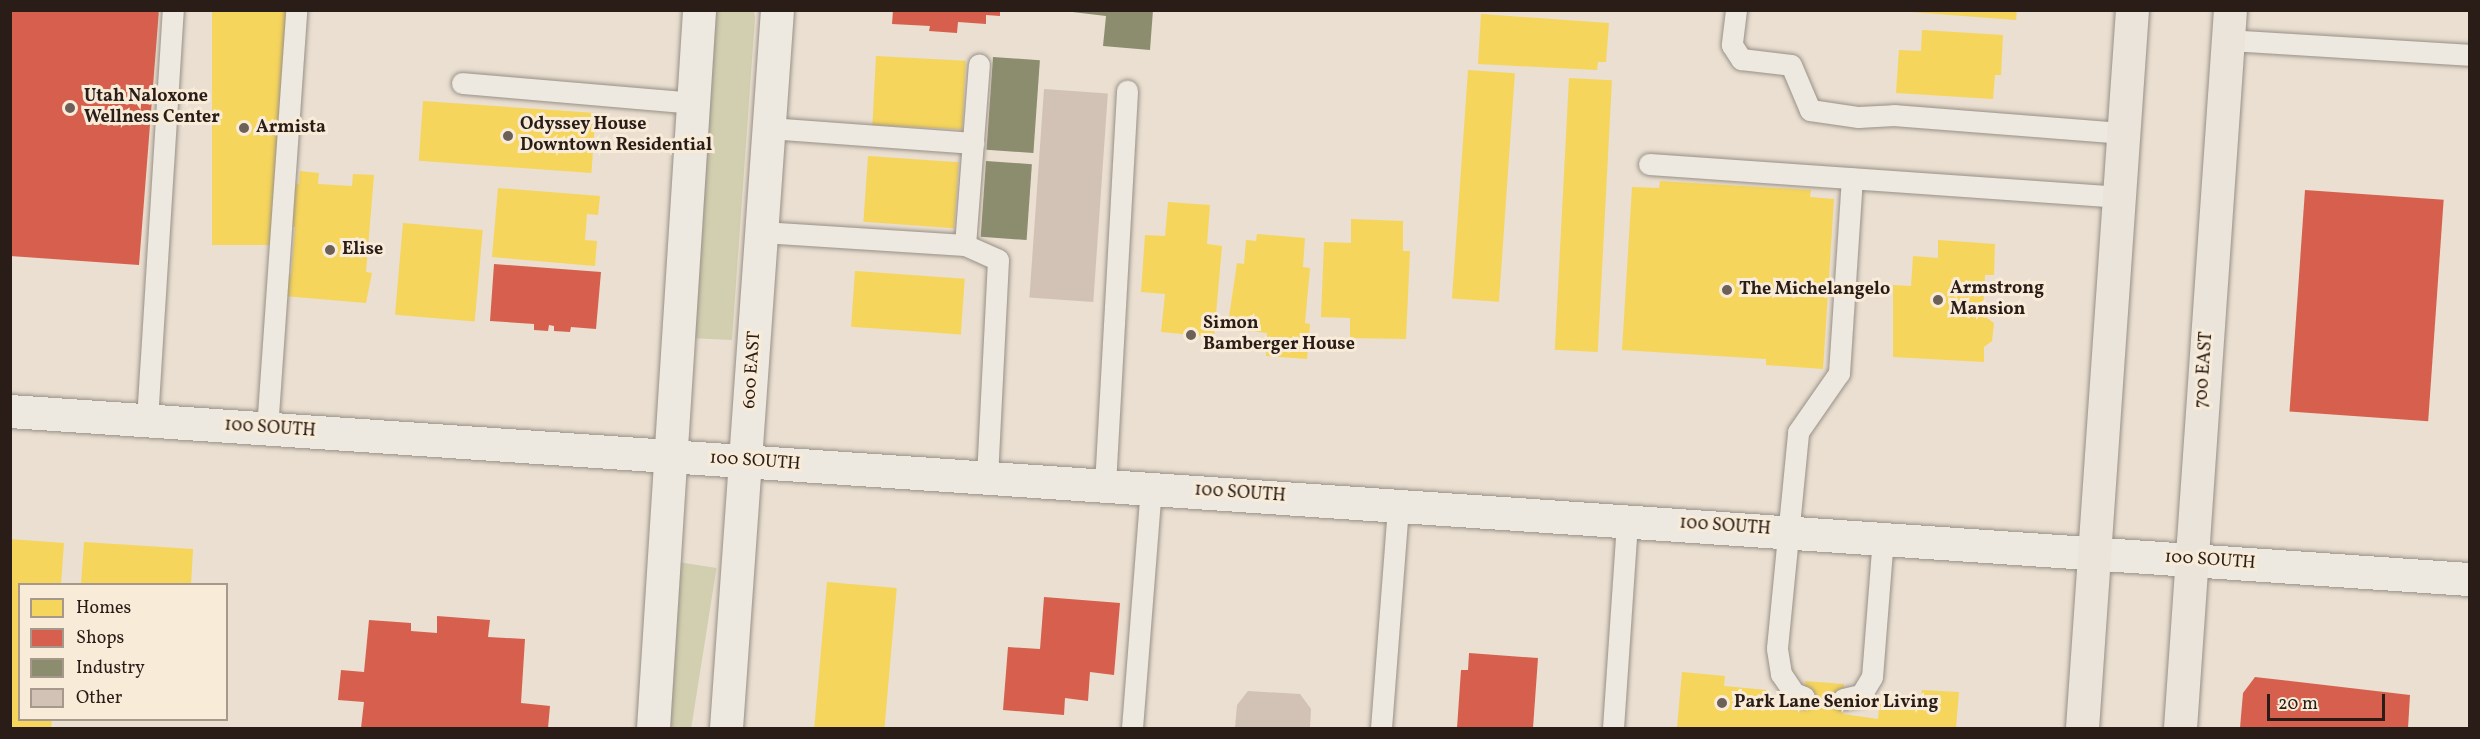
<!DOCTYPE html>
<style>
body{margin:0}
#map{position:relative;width:2480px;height:739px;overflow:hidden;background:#eadfd0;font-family:Vollkorn,serif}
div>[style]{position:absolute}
.green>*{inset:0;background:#d1cfaf;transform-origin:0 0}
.homes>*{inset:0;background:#f6d55c;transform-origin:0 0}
.shops>*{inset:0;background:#d6604d;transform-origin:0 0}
.industry>*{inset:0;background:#8c8c6e;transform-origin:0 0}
.building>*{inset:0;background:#d2c2b6;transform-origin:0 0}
.roads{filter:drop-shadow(0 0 2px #989087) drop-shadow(0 0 2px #989087)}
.lane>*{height:21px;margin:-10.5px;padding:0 10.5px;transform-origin:10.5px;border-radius:10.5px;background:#ede8e0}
.street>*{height:33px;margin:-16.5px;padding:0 16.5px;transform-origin:16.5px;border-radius:16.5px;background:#ede8e0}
.secondary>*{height:33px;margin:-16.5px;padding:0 16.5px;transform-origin:16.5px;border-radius:16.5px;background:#ede8e0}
.primary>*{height:33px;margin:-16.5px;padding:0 16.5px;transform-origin:16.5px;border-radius:16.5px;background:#ebe4db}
.dots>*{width:16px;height:16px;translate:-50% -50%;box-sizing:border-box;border:3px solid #f8ecd9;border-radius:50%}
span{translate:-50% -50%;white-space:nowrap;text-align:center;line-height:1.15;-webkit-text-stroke:6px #f8ecd9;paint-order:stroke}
.poi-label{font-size:18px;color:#2a1c17;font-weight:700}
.left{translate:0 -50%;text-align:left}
.street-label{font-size:18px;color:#2a1c17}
.frame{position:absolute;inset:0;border:12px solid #2a1c17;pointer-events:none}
.legend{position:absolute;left:18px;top:583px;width:210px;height:138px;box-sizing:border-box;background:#f8ecd9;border:2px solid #a6998b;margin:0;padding:8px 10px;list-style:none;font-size:18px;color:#2a1c17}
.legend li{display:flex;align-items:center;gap:12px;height:30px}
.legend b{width:30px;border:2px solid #a6998b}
.scale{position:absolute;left:2267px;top:694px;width:118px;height:27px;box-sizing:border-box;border:3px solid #2a1c17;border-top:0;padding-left:8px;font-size:18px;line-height:21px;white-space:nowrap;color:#2a1c17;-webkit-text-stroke:4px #f8ecd9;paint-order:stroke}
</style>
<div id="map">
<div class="green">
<i style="clip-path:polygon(713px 11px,754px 11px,755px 18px,732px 340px,690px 338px)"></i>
<i style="left:678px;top:562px;width:39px;height:167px;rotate:9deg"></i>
</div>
<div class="homes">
<i style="left:212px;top:10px;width:76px;height:235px"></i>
<i style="clip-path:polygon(1885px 10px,2017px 10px,2016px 20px)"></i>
<i style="clip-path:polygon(1481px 14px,1609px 23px,1606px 62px,1598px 62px,1597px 70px,1478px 64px)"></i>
<i style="clip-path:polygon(1922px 30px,2003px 35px,2001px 75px,1995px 75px,1993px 99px,1896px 93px,1899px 50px,1921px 51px)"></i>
<i style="left:876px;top:56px;width:90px;height:69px;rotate:3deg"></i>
<i style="left:1468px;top:70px;width:47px;height:229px;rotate:4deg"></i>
<i style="left:1569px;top:78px;width:43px;height:272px;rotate:3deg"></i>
<i style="left:423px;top:101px;width:173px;height:60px;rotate:4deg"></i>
<i style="left:868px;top:156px;width:91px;height:66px;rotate:4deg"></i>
<i style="clip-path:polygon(300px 171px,319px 173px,318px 184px,352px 186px,353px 174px,374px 175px,366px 272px,372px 273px,366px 303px,284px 296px,286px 275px,291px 275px,295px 227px,288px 227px,291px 183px,299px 184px)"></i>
<i style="clip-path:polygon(1660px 181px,1811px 190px,1810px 197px,1834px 199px,1823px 369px,1766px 365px,1766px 359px,1622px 350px,1632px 187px,1659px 188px)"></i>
<i style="clip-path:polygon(498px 188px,600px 196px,598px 215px,587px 214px,585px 240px,597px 241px,595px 266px,492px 257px)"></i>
<i style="clip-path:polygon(1168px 202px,1210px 205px,1207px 244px,1222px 246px,1214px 337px,1161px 332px,1165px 294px,1141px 292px,1145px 235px,1165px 236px)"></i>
<i style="clip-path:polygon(1351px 219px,1403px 221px,1403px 251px,1410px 251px,1406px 339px,1350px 338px,1350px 318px,1321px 317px,1324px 242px,1351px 243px)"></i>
<i style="left:403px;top:223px;width:80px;height:92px;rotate:5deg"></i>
<i style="clip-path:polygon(1257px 234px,1305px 238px,1303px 267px,1310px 268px,1305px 323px,1310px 324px,1307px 359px,1266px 356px,1267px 333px,1241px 330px,1243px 318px,1229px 317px,1237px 263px,1244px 264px,1246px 240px,1256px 241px)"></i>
<i style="clip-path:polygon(1938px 240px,1995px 244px,1994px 275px,1985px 275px,1983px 315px,1994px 323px,1992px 341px,1984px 347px,1984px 362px,1893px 357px,1893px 285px,1911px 286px,1913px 256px,1938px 258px)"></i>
<i style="left:855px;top:271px;width:110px;height:56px;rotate:4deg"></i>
<i style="clip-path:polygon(10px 539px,64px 543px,61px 584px,20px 584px,20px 720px,52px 720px,51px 728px,10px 728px)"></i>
<i style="clip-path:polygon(84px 542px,193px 549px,191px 584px,81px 584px)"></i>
<i style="left:827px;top:582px;width:70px;height:146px;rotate:5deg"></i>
<i style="clip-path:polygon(1682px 672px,1725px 676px,1724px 686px,1767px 690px,1765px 707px,1803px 711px,1805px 681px,1844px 684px,1843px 714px,1878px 719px,1880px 697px,1921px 699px,1922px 690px,1959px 692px,1956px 728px,1677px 728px)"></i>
</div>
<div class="shops">
<i style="clip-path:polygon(10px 10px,159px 10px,139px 265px,10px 256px)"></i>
<i style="clip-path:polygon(893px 10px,1000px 10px,1000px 16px,986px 15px,986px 24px,958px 22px,957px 33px,929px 31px,930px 26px,892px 24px)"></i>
<i style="left:2305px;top:190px;width:139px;height:222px;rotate:4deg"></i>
<i style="clip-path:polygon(494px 264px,601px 272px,596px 329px,571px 327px,570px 332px,554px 331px,554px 326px,549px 325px,548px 331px,534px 330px,534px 324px,490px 321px)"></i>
<i style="clip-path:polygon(1044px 597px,1120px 603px,1114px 675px,1090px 672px,1088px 701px,1065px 698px,1064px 715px,1003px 710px,1008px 647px,1040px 649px)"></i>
<i style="clip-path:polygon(437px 616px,490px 620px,488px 637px,525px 639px,521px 703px,550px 706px,548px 728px,361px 728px,364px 702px,338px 700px,341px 670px,364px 672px,369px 620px,411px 623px,411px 631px,437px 633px)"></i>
<i style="clip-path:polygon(1469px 653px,1538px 658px,1533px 728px,1457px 728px,1461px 670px,1468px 670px)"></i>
<i style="clip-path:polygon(2255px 677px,2410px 695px,2408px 728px,2240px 728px,2243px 693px)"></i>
</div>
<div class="industry">
<i style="clip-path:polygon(1056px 10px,1153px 10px,1150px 50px,1103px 46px,1106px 16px)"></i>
<i style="left:993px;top:57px;width:47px;height:93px;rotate:4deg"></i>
<i style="left:986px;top:161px;width:46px;height:76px;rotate:4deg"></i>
</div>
<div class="building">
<i style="left:1044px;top:89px;width:64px;height:209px;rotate:4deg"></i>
<i style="clip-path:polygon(1248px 691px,1300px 694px,1311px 709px,1310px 728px,1235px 728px,1237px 705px)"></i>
</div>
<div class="roads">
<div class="lane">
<i style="left:1736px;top:10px;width:35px;rotate:97deg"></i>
<i style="left:1732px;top:45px;width:17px;rotate:57deg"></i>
<i style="left:1741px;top:59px;width:50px;rotate:6.8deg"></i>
<i style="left:1791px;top:65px;width:49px;rotate:67.1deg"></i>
<i style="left:1810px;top:110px;width:49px;rotate:8.3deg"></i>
<i style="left:1858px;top:117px;width:36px;rotate:-3deg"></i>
<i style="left:1894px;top:115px;width:230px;rotate:4.5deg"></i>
<i style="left:2228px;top:40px;width:242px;rotate:3.5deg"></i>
<i style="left:462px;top:83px;width:232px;rotate:4.9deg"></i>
<i style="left:769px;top:128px;width:205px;rotate:4.2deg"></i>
<i style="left:1649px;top:164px;width:470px;rotate:4deg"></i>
<i style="left:762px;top:232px;width:203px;rotate:3.7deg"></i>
<i style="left:965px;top:245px;width:36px;rotate:24deg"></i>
<i style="left:998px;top:260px;width:217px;rotate:92.9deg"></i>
<i style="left:965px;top:245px;width:181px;rotate:-85.6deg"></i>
<i style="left:147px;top:420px;width:411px;rotate:-86.4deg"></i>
<i style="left:267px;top:429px;width:420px;rotate:-86deg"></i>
<i style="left:1105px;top:485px;width:395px;rotate:-86.8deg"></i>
<i style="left:1804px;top:697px;width:11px;rotate:-158deg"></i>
<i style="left:1794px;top:693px;width:23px;rotate:-124deg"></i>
<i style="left:1781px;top:674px;width:26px;rotate:-99deg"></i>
<i style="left:1777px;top:648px;width:217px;rotate:-84.4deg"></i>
<i style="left:1798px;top:432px;width:72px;rotate:-55.2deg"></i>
<i style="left:1839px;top:373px;width:195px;rotate:-86.2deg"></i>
<i style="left:1843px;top:699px;width:18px;rotate:-13deg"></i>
<i style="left:1861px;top:695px;width:21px;rotate:-59deg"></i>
<i style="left:1872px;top:677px;width:139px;rotate:-85.5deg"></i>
<i style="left:1132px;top:728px;width:241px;rotate:-85.5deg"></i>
<i style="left:1381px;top:728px;width:224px;rotate:-85.6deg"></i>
<i style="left:1613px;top:728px;width:208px;rotate:-86.1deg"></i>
</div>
<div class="street">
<i style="left:653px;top:728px;width:719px;rotate:-86.33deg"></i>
<i style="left:726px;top:728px;width:720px;rotate:-85.94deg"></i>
</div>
<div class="secondary">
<i style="left:10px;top:411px;width:2466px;rotate:3.91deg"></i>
</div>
<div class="primary">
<i style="left:2082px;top:728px;width:720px;rotate:-86.02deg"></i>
<i style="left:2180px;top:728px;width:720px;rotate:-86.02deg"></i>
</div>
</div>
<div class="dots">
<i style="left:70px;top:108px;background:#6d6058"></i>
<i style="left:244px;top:128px;background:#6d6058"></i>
<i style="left:508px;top:136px;background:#6d6058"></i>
<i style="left:330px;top:250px;background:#6d6058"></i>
<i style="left:1727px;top:290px;background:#6d6058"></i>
<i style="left:1938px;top:300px;background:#6d6058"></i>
<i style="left:1191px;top:335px;background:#6d6058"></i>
<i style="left:1722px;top:703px;background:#6d6058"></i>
</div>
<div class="poi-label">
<span class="left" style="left:84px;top:108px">Utah Naloxone<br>Wellness Center</span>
<span class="left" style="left:520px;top:136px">Odyssey House<br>Downtown Residential</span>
<span class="left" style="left:256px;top:128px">Armista</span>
<span class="left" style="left:342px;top:250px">Elise</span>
<span class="left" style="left:1739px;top:290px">The Michelangelo</span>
<span class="left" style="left:1950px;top:300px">Armstrong<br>Mansion</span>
<span class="left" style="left:1203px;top:335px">Simon<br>Bamberger House</span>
<span class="left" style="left:1734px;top:703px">Park Lane Senior Living</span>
</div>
<div class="street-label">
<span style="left:753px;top:370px;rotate:-86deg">600 EAST</span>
<span style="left:2205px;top:370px;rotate:-86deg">700 EAST</span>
<span style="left:270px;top:429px;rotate:4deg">100 SOUTH</span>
<span style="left:755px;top:462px;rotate:4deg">100 SOUTH</span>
<span style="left:1240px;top:494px;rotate:4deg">100 SOUTH</span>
<span style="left:1725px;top:527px;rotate:4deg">100 SOUTH</span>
<span style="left:2210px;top:561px;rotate:4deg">100 SOUTH</span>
</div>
<div class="frame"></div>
<ul class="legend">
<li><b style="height:16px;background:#f6d55c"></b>Homes</li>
<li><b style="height:16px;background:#d6604d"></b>Shops</li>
<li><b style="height:16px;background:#8c8c6e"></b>Industry</li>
<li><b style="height:16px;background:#d2c2b6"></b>Other</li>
</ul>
<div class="scale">20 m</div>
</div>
